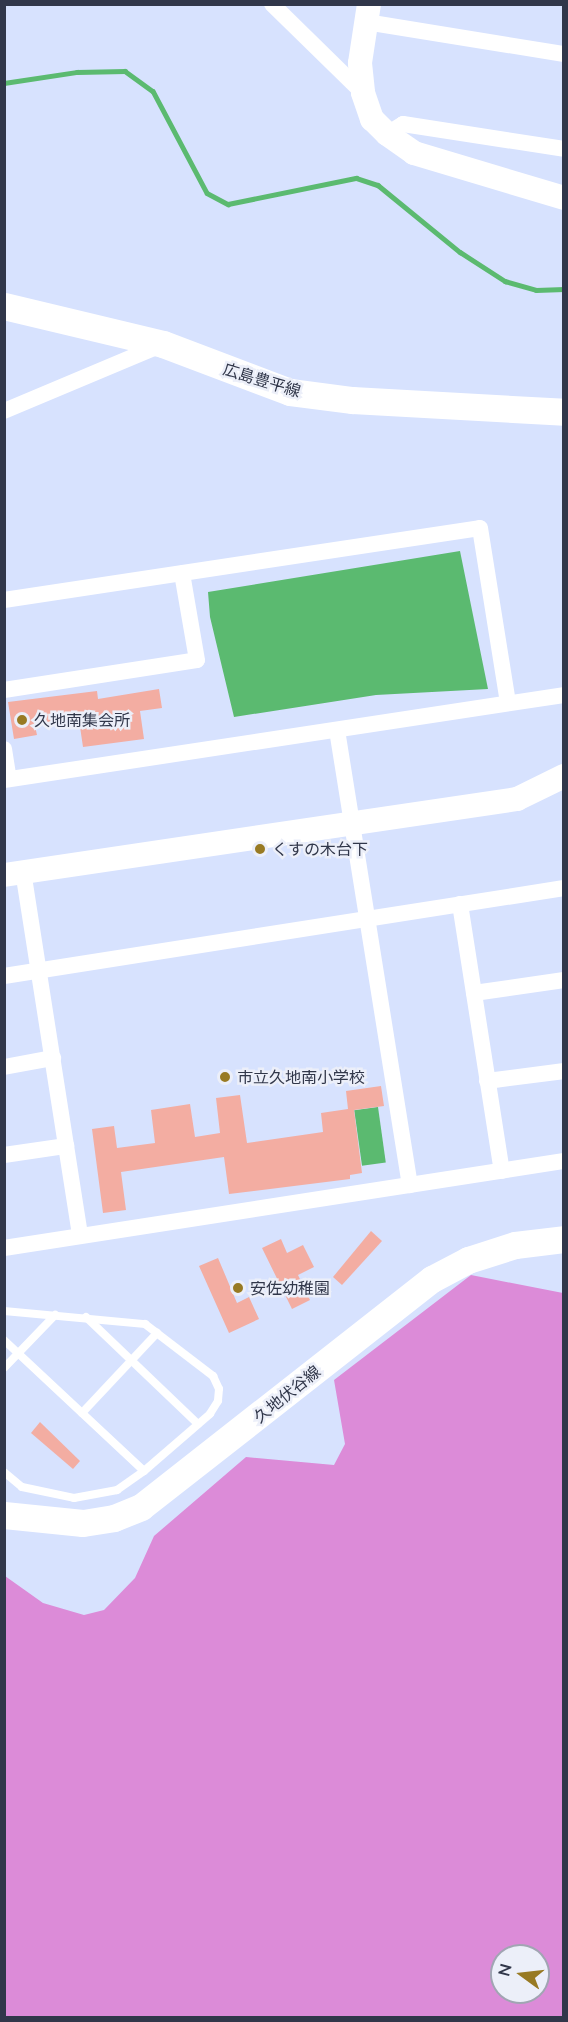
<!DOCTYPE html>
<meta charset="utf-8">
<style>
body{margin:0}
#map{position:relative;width:568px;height:2022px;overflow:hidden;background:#d7e2fe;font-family:Mulish,"Noto Sans JP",sans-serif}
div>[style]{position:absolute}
.forest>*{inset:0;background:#dc8bd8}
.water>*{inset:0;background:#5bba70;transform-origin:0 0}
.stream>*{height:4.5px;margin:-2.25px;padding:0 2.25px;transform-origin:2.25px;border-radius:2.25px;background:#5bba70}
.building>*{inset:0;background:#f3ada2}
.lane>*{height:8px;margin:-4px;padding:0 4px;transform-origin:4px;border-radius:4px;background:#fff}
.street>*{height:16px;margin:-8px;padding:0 8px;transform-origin:8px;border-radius:8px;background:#fff}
.secondary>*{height:24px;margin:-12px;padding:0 12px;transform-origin:12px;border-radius:12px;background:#fff}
.primary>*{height:27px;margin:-13.5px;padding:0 13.5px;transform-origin:13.5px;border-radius:13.5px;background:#fff}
.dots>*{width:16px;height:16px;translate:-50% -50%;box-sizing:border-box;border:3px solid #eceff9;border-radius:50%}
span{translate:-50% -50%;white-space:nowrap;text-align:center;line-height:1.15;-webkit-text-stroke:5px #eceff9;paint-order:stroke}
.street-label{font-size:16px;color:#31374a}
.poi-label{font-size:16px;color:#31374a}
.left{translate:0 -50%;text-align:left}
.frame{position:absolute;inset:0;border:6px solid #31374a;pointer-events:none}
.north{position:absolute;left:490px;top:1944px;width:60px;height:60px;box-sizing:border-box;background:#eceff9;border:2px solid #a1a5b3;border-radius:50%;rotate:285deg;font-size:16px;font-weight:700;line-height:24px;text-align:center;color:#31374a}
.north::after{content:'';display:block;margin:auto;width:21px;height:27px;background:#987a23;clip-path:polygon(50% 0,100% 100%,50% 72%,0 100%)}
</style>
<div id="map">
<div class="forest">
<i style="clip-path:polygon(evenodd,471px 1275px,563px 1293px,563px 2017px,5px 2017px,5px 1576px,43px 1603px,84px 1615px,104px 1610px,135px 1578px,154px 1536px,246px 1457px,334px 1465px,345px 1444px,334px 1380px,471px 1275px,502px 1956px,538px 1956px,538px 1992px,502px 1992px,502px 1956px)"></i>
</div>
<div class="water">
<i style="clip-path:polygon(460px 551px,488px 689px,376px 695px,234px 717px,210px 617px,208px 592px)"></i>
<i style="left:378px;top:1107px;width:56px;height:24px;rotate:82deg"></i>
</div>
<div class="stream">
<i style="left:4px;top:83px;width:74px;rotate:-8.6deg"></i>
<i style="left:77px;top:72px;width:48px;rotate:-1.2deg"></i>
<i style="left:125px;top:71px;width:34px;rotate:36deg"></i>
<i style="left:153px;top:91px;width:115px;rotate:62.1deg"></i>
<i style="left:207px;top:193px;width:24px;rotate:28deg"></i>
<i style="left:228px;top:204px;width:131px;rotate:-11.5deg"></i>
<i style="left:356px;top:178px;width:23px;rotate:18deg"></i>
<i style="left:378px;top:185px;width:106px;rotate:39.3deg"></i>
<i style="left:460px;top:252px;width:54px;rotate:32.8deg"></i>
<i style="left:505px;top:281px;width:32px;rotate:16deg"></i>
<i style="left:536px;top:290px;width:28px;rotate:-2deg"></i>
</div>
<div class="building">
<i style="clip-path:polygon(159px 689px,162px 708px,140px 711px,144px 739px,83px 747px,79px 720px,35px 726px,37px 735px,14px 739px,8px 702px,97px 691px,98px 699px)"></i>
<i style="clip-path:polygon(381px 1086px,384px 1106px,354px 1110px,362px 1173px,350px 1175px,350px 1179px,229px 1194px,224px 1157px,121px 1172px,126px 1210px,103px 1213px,92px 1129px,114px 1126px,117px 1148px,155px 1143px,151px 1110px,190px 1104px,195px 1137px,220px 1133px,216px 1098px,240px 1095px,247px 1143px,323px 1132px,321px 1113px,348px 1109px,346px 1091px)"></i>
<i style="clip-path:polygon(371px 1231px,382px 1241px,342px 1285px,333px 1277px)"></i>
<i style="clip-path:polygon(281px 1239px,287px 1253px,303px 1245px,314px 1267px,298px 1275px,310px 1300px,292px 1309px,262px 1248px)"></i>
<i style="clip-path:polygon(218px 1258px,237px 1303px,249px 1297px,259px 1319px,229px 1333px,199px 1266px)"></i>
<i style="clip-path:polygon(40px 1422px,80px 1461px,73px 1469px,31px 1433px)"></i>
</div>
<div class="lane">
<i style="left:4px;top:1311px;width:142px;rotate:5.3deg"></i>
<i style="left:145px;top:1324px;width:86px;rotate:37.4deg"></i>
<i style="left:213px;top:1376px;width:14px;rotate:65deg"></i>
<i style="left:219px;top:1389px;width:12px;rotate:95deg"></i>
<i style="left:218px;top:1401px;width:15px;rotate:122deg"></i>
<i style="left:210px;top:1414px;width:87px;rotate:139.2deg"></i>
<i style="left:144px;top:1471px;width:192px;rotate:-136.9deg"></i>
<i style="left:86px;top:1317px;width:155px;rotate:43.7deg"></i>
<i style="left:4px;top:1368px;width:74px;rotate:-46.1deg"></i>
<i style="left:82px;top:1413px;width:110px;rotate:-46.8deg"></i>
<i style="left:4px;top:1472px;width:23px;rotate:40deg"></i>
<i style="left:22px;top:1487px;width:53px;rotate:11.9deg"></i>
<i style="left:74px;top:1498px;width:44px;rotate:-10.5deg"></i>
<i style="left:117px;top:1490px;width:33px;rotate:-35deg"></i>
</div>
<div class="street">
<i style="left:272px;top:4px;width:127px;rotate:44.4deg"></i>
<i style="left:366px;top:22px;width:201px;rotate:9.2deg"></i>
<i style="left:387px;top:134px;width:19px;rotate:-32deg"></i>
<i style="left:403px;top:124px;width:163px;rotate:8.8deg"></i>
<i style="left:4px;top:411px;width:170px;rotate:-22.8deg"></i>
<i style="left:4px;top:600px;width:481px;rotate:-8.6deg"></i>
<i style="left:480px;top:528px;width:177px;rotate:80.9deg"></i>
<i style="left:4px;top:690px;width:195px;rotate:-8.8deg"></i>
<i style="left:197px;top:660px;width:88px;rotate:-99.8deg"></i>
<i style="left:337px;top:730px;width:461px;rotate:80.9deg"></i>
<i style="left:4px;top:749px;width:30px;rotate:81deg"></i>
<i style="left:4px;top:780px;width:566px;rotate:-8.63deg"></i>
<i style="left:23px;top:871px;width:369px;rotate:81.1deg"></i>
<i style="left:460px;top:904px;width:270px;rotate:81.1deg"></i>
<i style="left:4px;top:976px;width:567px;rotate:-8.93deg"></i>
<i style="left:474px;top:993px;width:91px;rotate:-8.2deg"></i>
<i style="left:4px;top:1067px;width:50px;rotate:-10.4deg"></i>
<i style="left:487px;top:1081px;width:78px;rotate:-7.4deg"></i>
<i style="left:4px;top:1155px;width:63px;rotate:-8.3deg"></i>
<i style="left:4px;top:1248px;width:567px;rotate:-8.83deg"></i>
</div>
<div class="secondary">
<i style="left:369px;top:4px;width:60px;rotate:98.7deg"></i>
<i style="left:360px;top:63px;width:30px;rotate:84deg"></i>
<i style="left:363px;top:93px;width:28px;rotate:71deg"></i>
<i style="left:372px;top:119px;width:21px;rotate:45deg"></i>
<i style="left:387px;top:134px;width:33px;rotate:35deg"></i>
<i style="left:414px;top:153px;width:157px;rotate:16.7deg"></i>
<i style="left:4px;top:875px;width:519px;rotate:-8.43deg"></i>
<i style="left:517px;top:799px;width:52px;rotate:-26.1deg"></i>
</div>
<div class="primary">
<i style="left:4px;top:306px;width:163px;rotate:13.4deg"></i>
<i style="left:163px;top:344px;width:136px;rotate:20.7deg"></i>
<i style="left:290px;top:392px;width:63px;rotate:7.4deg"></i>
<i style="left:352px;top:400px;width:212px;rotate:3.2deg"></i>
<i style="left:4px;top:1515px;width:79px;rotate:5.8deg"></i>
<i style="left:83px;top:1523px;width:31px;rotate:-9deg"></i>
<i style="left:114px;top:1518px;width:29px;rotate:-22deg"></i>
<i style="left:141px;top:1507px;width:370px;rotate:-38.1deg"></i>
<i style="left:432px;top:1279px;width:41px;rotate:-27.8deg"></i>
<i style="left:468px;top:1260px;width:49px;rotate:-17.7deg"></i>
<i style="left:515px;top:1245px;width:49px;rotate:-7deg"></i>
</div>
<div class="dots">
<i style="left:22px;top:720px;background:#987a23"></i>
<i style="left:260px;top:849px;background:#987a23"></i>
<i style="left:225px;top:1077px;background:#987a23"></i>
<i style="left:238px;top:1288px;background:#987a23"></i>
</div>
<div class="street-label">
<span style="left:262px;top:380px;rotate:17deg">広島豊平線</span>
<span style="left:287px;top:1394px;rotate:-39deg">久地伏谷線</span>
</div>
<div class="poi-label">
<span class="left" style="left:34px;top:720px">久地南集会所</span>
<span class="left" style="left:272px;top:849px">くすの木台下</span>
<span class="left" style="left:237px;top:1077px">市立久地南小学校</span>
<span class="left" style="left:250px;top:1288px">安佐幼稚園</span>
</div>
<div class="frame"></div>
<div class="north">N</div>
</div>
